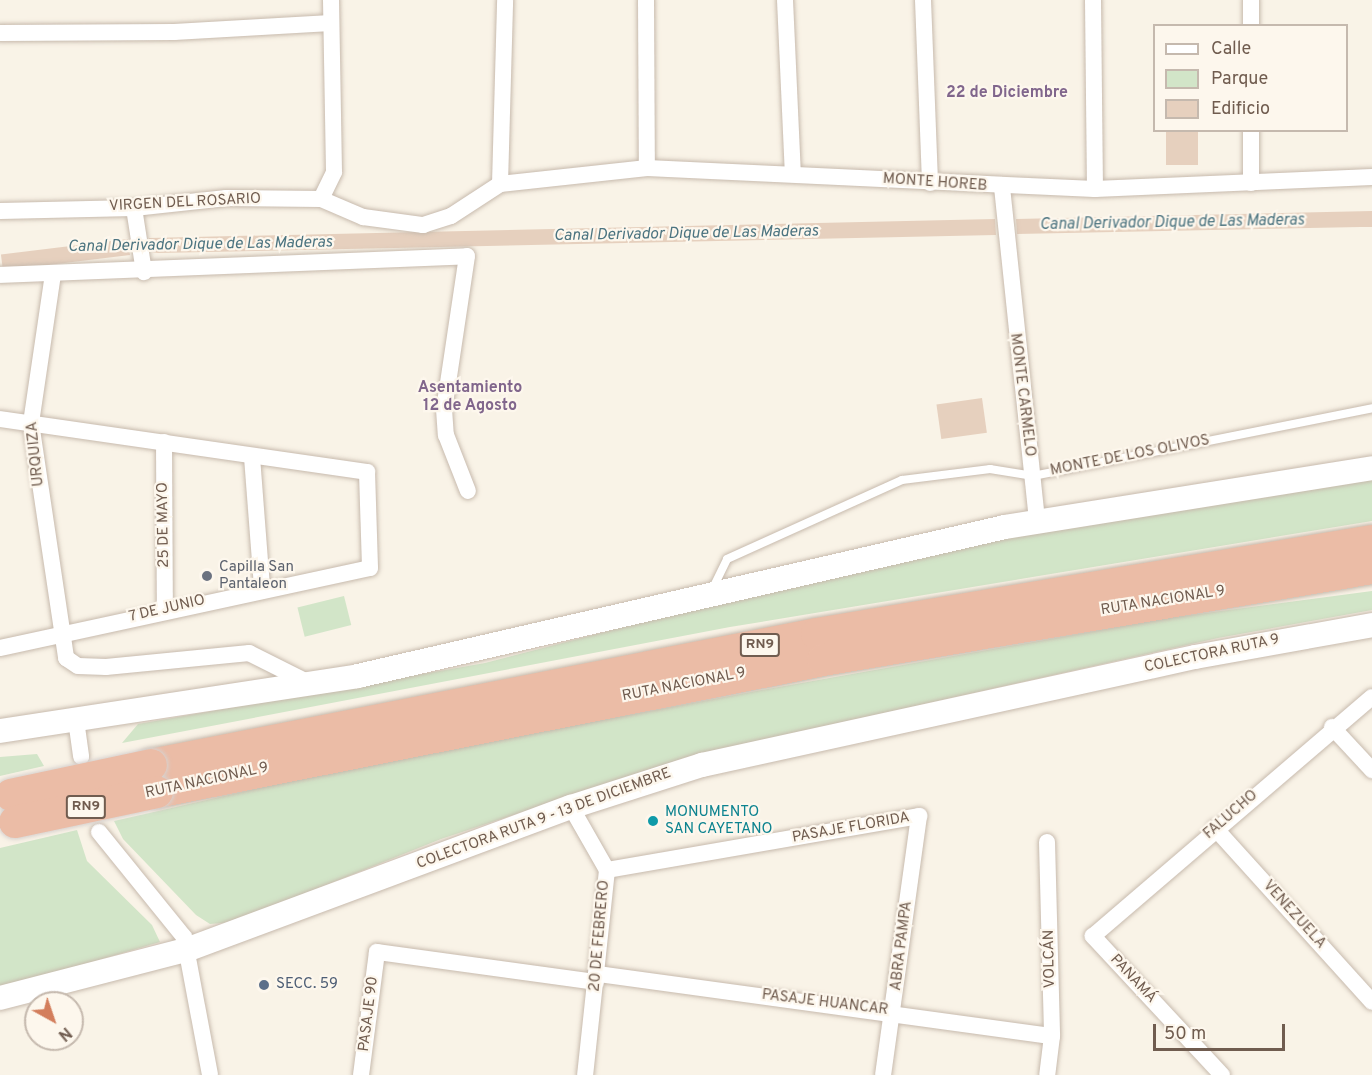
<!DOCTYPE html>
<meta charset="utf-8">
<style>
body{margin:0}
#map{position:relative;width:1372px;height:1075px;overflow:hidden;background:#f9f3e7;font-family:Overpass,sans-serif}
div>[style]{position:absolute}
.green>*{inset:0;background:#d2e5c8;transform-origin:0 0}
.building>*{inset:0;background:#e6d0be;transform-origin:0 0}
.roads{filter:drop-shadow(0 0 2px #c7baad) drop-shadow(0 0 2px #c7baad)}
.lane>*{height:8px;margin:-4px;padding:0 4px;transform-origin:4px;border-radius:4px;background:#fff}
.street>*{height:16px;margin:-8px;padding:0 8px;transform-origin:8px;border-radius:8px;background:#fff}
.secondary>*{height:24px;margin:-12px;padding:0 12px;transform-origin:12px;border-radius:12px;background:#fff}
.highway>*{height:32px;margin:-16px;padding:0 16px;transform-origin:16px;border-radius:16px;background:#ebbca6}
.bridges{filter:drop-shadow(0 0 2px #d7d1ce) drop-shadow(0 0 2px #d7d1ce)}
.highway-bridge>*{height:32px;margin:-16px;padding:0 16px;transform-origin:16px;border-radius:16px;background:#ebbca6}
.dots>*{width:16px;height:16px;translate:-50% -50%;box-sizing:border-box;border:3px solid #fdf7ed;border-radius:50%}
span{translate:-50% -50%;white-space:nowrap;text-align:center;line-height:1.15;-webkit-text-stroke:4.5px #fdf7ed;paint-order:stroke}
.shield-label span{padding:2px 4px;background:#fdf7ed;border:2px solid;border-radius:4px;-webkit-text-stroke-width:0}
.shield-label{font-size:14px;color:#705c4f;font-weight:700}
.street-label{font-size:15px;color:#705c4f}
.worship-label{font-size:15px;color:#5b616d}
.left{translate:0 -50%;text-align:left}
.culture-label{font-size:15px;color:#0d838f}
.service-label{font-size:15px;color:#4e5e75}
.neighbourhood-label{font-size:16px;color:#81668c;font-weight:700}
.water-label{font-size:16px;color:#4c7480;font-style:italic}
.legend{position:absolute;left:1153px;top:24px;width:195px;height:108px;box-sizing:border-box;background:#fdf7ed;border:2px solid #c5b9ae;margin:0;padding:8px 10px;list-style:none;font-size:18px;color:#705c4f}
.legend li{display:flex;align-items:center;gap:12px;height:30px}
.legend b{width:30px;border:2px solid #c5b9ae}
.north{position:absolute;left:24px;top:991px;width:60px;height:60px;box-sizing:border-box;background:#fdf7ed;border:2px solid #c5b9ae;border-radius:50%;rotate:140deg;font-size:16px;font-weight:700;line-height:24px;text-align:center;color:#705c4f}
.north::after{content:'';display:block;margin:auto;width:21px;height:27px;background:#d37e5c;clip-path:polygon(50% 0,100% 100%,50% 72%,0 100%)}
.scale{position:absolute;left:1153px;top:1024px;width:132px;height:27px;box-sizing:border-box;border:3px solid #705c4f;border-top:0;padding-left:8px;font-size:18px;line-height:21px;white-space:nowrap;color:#705c4f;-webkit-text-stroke:4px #fdf7ed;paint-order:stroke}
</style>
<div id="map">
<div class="green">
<i style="clip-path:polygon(1372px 475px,1372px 521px,730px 627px,122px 743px,138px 724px,485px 663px,949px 543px)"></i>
<i style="clip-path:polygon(1372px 591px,1372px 610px,1218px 638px,684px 758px,441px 839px,234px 922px,210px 924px,196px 915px,123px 839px,114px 821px,352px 767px,756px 691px,1168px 618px)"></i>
<i style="left:344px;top:596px;width:30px;height:48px;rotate:76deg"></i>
<i style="clip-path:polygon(37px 754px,44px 766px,0 776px,0 757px)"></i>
<i style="clip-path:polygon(77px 830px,87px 861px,152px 925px,160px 942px,0 989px,0 848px)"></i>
</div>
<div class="building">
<i style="left:1166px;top:130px;width:32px;height:35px"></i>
<i style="clip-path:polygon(1372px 211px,1372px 227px,1361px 227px,1017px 234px,1016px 219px)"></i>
<i style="clip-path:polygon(995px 219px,996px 235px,158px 253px,151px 252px,149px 238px)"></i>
<i style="left:128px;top:239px;width:16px;height:128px;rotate:83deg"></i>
<i style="left:982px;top:398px;width:35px;height:46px;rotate:82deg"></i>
</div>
<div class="roads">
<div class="lane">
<i style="left:712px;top:590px;width:34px;rotate:-64deg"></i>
<i style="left:727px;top:559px;width:192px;rotate:-24.3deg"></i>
<i style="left:902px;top:480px;width:89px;rotate:-7.1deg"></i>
<i style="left:990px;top:469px;width:44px;rotate:9.2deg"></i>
<i style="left:1033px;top:476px;width:346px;rotate:-11.3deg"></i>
</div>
<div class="street">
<i style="left:646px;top:0;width:168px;rotate:89.7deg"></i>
<i style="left:785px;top:0;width:173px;rotate:87.4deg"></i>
<i style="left:923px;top:0;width:183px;rotate:87.8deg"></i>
<i style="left:1093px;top:0;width:189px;rotate:89.4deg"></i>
<i style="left:1251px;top:0;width:26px;rotate:90deg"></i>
<i style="left:0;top:33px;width:174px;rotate:-0.3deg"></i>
<i style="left:174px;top:32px;width:157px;rotate:-3.3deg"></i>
<i style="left:1251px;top:130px;width:53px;rotate:90deg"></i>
<i style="left:500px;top:184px;width:184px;rotate:-88.4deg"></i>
<i style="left:1002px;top:187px;width:336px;rotate:84deg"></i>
<i style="left:321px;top:199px;width:30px;rotate:-64deg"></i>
<i style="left:334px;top:172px;width:172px;rotate:-91deg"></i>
<i style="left:134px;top:208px;width:65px;rotate:81.1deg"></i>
<i style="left:0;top:211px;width:134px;rotate:-1.3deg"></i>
<i style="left:134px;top:208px;width:93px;rotate:-6.2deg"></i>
<i style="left:226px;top:198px;width:95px;rotate:0.6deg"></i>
<i style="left:321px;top:199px;width:46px;rotate:23.2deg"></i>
<i style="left:363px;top:217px;width:61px;rotate:7.6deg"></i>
<i style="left:423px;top:225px;width:29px;rotate:-18deg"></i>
<i style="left:451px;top:216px;width:59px;rotate:-33.1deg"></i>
<i style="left:500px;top:184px;width:148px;rotate:-6.2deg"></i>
<i style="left:647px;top:168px;width:448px;rotate:2.7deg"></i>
<i style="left:1095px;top:189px;width:277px;rotate:-2.5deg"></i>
<i style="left:53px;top:274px;width:151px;rotate:98.4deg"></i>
<i style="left:31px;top:423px;width:238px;rotate:81.5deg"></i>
<i style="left:66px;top:658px;width:14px;rotate:34deg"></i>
<i style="left:78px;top:666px;width:28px;rotate:2deg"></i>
<i style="left:106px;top:667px;width:144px;rotate:-5.6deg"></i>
<i style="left:249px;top:653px;width:67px;rotate:26.6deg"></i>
<i style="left:0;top:275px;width:467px;rotate:-2.3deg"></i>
<i style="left:467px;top:256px;width:155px;rotate:98.5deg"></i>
<i style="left:444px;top:409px;width:26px;rotate:86deg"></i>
<i style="left:446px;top:435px;width:60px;rotate:68.6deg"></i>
<i style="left:0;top:419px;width:371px;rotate:8.2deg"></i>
<i style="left:367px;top:472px;width:96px;rotate:88.2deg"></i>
<i style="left:370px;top:568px;width:379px;rotate:167.8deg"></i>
<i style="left:164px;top:442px;width:167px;rotate:89.7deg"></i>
<i style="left:252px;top:457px;width:131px;rotate:85.6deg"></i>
<i style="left:76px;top:720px;width:37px;rotate:82deg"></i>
<i style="left:1332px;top:727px;width:59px;rotate:47.1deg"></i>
<i style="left:571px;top:807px;width:73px;rotate:60.3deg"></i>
<i style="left:607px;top:870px;width:206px;rotate:96.1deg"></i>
<i style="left:1215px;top:828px;width:234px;rotate:47.9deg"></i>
<i style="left:99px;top:832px;width:135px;rotate:51deg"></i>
<i style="left:184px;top:937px;width:140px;rotate:79.3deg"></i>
<i style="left:1047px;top:842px;width:194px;rotate:88.5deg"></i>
<i style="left:1052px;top:1036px;width:39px;rotate:97deg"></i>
<i style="left:607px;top:870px;width:317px;rotate:-9.8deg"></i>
<i style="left:919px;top:816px;width:261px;rotate:97.9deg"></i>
<i style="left:598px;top:974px;width:458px;rotate:7.8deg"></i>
<i style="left:361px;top:1075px;width:124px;rotate:-82.6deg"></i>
<i style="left:377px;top:952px;width:221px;rotate:7.8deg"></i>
<i style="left:1222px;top:1075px;width:190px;rotate:-132.9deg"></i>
<i style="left:1093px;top:936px;width:367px;rotate:-40.6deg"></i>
</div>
<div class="secondary">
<i style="left:0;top:731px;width:362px;rotate:-8.7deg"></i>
<i style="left:358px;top:676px;width:664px;rotate:-12.97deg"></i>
<i style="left:1005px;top:527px;width:372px;rotate:-9.1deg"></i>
<i style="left:0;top:998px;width:192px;rotate:-14.5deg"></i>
<i style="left:186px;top:950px;width:411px;rotate:-20.4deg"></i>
<i style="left:571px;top:807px;width:138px;rotate:-17.8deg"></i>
<i style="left:702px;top:765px;width:505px;rotate:-12.36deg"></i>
<i style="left:1195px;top:657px;width:180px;rotate:-10.2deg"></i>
</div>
<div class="highway">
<i style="left:151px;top:765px;width:679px;rotate:-11.13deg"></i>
<i style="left:817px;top:634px;width:563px;rotate:-9.51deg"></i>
<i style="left:157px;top:792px;width:679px;rotate:-11.21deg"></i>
<i style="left:823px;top:660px;width:557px;rotate:-9.51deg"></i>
</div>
</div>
<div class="bridges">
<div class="highway-bridge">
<i style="left:11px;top:795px;width:143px;rotate:-12.1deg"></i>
<i style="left:15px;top:822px;width:145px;rotate:-11.9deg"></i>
</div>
</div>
<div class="dots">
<i style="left:207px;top:576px;background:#6b7280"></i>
<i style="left:653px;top:821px;background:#0f9aa8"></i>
<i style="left:264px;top:985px;background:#5c6f8a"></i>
</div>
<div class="shield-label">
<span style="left:760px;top:645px">RN9</span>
<span style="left:86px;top:807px">RN9</span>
</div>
<div class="street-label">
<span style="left:935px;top:183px;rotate:4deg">MONTE HOREB</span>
<span style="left:185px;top:203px;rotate:-3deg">VIRGEN DEL ROSARIO</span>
<span style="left:1022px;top:395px;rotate:83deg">MONTE CARMELO</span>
<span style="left:36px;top:454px;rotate:-96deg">URQUIZA</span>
<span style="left:1130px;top:456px;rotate:-11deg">MONTE DE LOS OLIVOS</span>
<span style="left:164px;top:525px;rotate:-91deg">25 DE MAYO</span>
<span style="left:1163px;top:601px;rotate:-9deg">RUTA NACIONAL 9</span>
<span style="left:167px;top:609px;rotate:-13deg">7 DE JUNIO</span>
<span style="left:1212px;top:654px;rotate:-12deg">COLECTORA RUTA 9</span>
<span style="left:684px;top:685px;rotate:-11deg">RUTA NACIONAL 9</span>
<span style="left:207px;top:781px;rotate:-12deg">RUTA NACIONAL 9</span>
<span style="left:1231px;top:815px;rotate:-41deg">FALUCHO</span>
<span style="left:544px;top:819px;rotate:-20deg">COLECTORA RUTA 9 - 13 DE DICIEMBRE</span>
<span style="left:851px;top:828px;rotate:-10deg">PASAJE FLORIDA</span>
<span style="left:1294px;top:915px;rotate:48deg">VENEZUELA</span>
<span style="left:600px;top:936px;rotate:-85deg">20 DE FEBRERO</span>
<span style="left:902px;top:946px;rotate:-83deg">ABRA PAMPA</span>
<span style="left:1050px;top:959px;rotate:-91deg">VOLCÁN</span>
<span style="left:1133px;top:979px;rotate:47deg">PANAMÁ</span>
<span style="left:825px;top:1003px;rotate:7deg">PASAJE HUANCAR</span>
<span style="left:369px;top:1014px;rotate:-83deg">PASAJE 90</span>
</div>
<div class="worship-label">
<span class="left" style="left:219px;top:576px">Capilla San<br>Pantaleon</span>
</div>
<div class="culture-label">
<span class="left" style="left:665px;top:821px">MONUMENTO<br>SAN CAYETANO</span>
</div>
<div class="service-label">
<span class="left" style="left:276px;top:985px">SECC. 59</span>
</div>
<div class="neighbourhood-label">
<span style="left:1007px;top:93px">22 de Diciembre</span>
<span style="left:470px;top:397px">Asentamiento<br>12 de Agosto</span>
</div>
<div class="water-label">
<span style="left:1172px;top:223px;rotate:-1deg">Canal Derivador Dique de Las Maderas</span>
<span style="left:686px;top:234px;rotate:-1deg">Canal Derivador Dique de Las Maderas</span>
<span style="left:200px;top:245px;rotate:-1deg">Canal Derivador Dique de Las Maderas</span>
</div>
<ul class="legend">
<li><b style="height:8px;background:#fff"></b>Calle</li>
<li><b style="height:16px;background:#d2e5c8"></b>Parque</li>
<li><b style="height:16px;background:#e6d0be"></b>Edificio</li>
</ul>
<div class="north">N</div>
<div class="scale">50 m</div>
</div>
